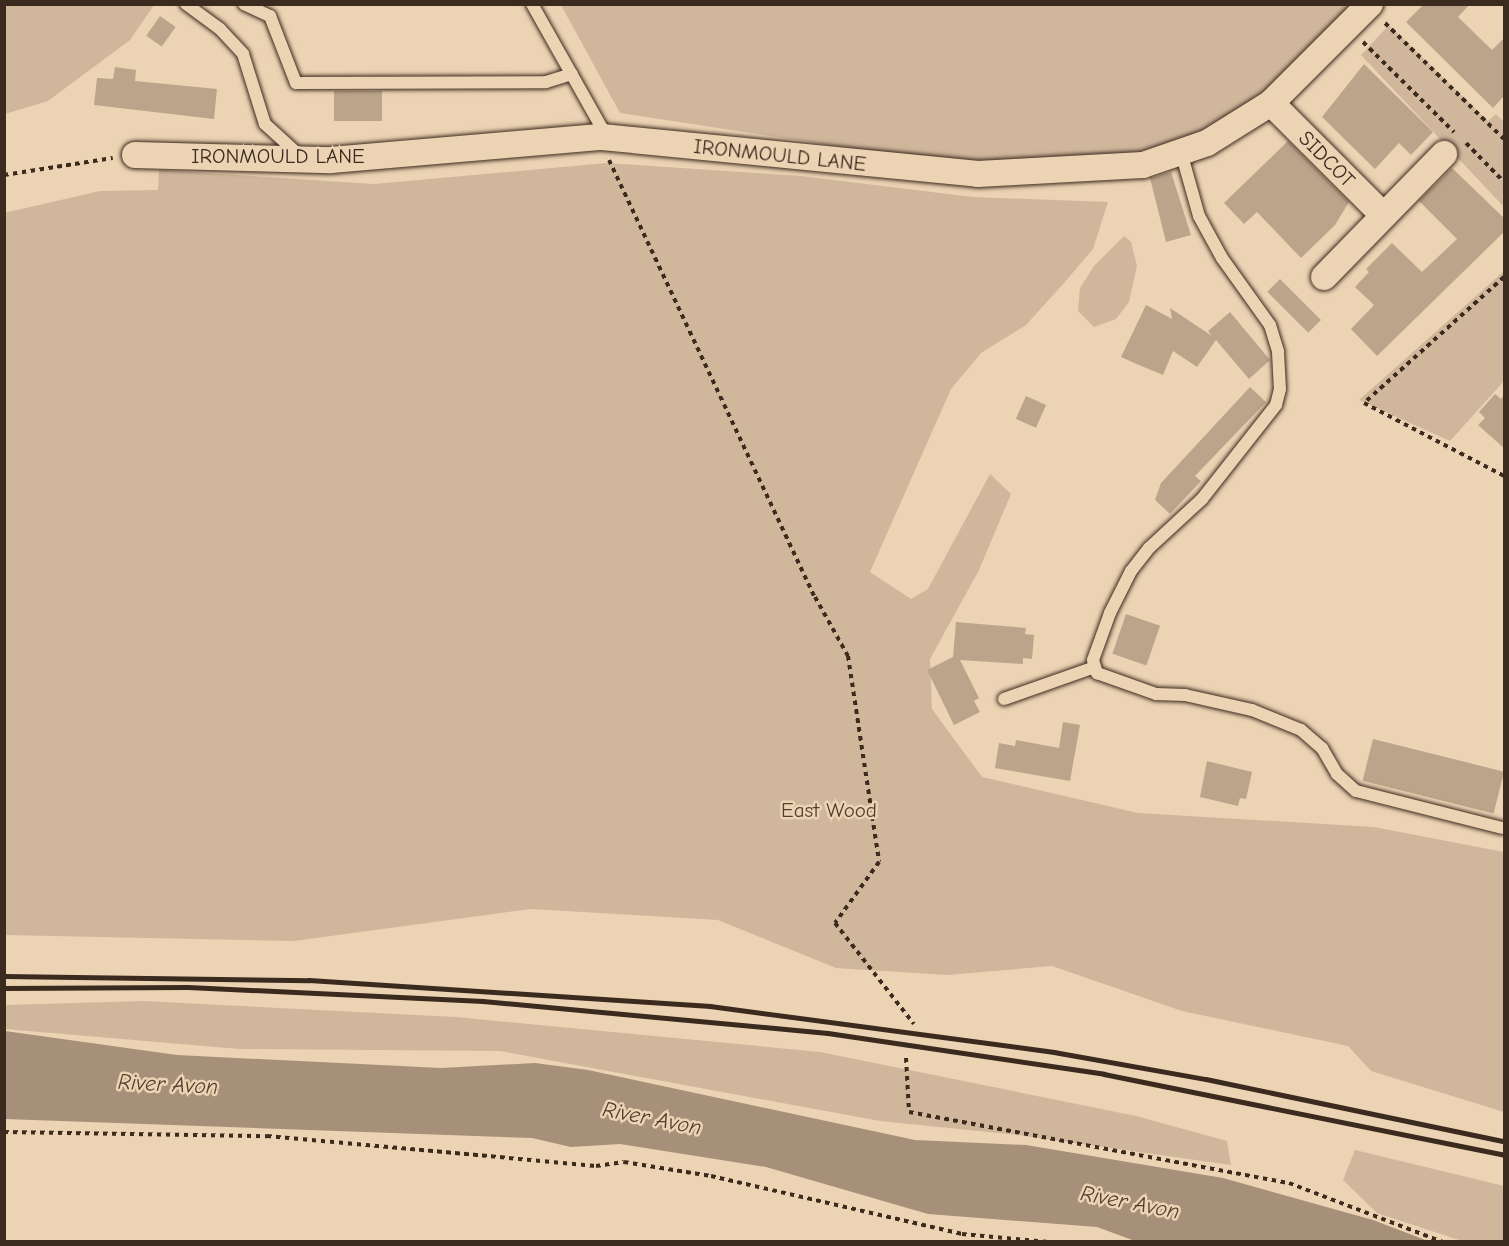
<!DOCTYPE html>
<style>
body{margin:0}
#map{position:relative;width:1509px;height:1246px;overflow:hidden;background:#ecd3b4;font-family:"Comic Neue",sans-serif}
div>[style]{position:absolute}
.green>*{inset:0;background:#d0b79c}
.water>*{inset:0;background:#a79079}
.building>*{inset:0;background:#bba48a;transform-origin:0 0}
.path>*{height:4px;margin-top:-2px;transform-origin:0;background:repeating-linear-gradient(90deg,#3b2a1e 0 4.5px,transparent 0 9px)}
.roads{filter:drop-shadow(0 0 2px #3b2a1e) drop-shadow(0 0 2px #3b2a1e)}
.service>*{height:12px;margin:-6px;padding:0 6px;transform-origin:6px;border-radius:6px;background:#ecd3b4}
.minor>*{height:26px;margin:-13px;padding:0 13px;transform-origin:13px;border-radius:13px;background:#ecd3b4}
.rail>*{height:4.5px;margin:-2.25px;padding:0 2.25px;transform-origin:2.25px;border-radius:2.25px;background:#3b2a1e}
span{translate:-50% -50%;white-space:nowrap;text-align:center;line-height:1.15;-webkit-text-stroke:5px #ecd3b4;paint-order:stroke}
.street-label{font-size:21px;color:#3b2a1e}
.park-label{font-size:21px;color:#513f31}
.water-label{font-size:22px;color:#513e30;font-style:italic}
.frame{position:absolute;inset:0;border:6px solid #3b2a1e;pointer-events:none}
</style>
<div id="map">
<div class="green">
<i style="clip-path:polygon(5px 4px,154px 4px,154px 5px,130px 40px,48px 101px,5px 114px)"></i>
<i style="clip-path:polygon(561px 5px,1357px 5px,1265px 96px,1179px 144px,1138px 157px,974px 167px,620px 113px)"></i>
<i style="clip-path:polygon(1389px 25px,1488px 121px,1496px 114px,1504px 122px,1504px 207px,1361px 55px)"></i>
<i style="clip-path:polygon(607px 163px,801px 176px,973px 197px,1108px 202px,1093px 249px,1064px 283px,1026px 325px,981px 353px,951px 389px,870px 572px,911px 599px,928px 589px,990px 474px,1011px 494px,979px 570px,930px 659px,932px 709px,982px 777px,1138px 813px,1374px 827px,1504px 852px,1504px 1112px,1371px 1071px,1348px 1046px,1182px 1011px,1052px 966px,947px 975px,836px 968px,718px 920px,531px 909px,294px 941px,5px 935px,4px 213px,100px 191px,158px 190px,159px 170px,374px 184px)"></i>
<i style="clip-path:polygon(1124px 236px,1131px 242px,1137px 266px,1129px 302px,1116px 319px,1094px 327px,1078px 311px,1080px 288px,1094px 266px)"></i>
<i style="clip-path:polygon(1504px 271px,1504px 381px,1450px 441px,1359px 400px)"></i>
<i style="clip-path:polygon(144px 1001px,456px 1017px,820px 1052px,1136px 1116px,1227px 1141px,1231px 1165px,1018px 1135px,880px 1121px,500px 1051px,239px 1049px,5px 1029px,5px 1005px)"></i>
<i style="clip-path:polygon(1355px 1150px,1504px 1186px,1504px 1241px,1462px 1241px,1377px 1213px,1343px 1180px)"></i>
</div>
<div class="water">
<i style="clip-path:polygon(5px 1031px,177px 1055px,441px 1068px,535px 1063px,588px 1070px,915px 1140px,1026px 1145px,1223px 1178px,1373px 1220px,1428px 1241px,1135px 1241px,1097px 1227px,928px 1214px,766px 1167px,620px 1144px,571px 1147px,532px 1138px,5px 1119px)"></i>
</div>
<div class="building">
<i style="clip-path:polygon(1424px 4px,1470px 4px,1458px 17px,1492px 50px,1504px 38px,1504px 96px,1493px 108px,1406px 22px)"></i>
<i style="left:160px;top:16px;width:19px;height:24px;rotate:35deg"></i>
<i style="clip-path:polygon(1364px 64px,1433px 132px,1411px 155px,1399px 143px,1375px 169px,1322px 117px)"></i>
<i style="clip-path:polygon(115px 67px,136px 70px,135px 81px,217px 89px,214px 119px,94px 105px,97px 78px,113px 79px)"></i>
<i style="left:334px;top:91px;width:48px;height:30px"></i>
<i style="clip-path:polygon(1288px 141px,1349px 202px,1335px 225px,1301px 258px,1257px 212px,1244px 224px,1224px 203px)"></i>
<i style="clip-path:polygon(1452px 168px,1504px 218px,1504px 232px,1377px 356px,1351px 329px,1374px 305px,1355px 287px,1369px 272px,1366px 269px,1392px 243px,1422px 272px,1457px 239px,1419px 201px)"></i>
<i style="clip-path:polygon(1171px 172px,1191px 235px,1166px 242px,1150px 178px)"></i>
<i style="left:1280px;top:279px;width:58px;height:18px;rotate:45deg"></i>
<i style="clip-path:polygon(1146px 305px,1172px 319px,1170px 308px,1212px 336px,1208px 331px,1230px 312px,1270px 360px,1249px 379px,1216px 340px,1197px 367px,1173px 351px,1163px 375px,1139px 365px,1121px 357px)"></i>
<i style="clip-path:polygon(1250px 387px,1266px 402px,1195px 476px,1201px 481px,1170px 514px,1155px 500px,1161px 483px)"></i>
<i style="clip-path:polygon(1495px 394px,1501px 399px,1504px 395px,1504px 448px,1478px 425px,1485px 418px,1479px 412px)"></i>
<i style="left:1026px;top:396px;width:22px;height:25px;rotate:24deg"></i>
<i style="left:1126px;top:614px;width:36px;height:42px;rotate:19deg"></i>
<i style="clip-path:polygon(956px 622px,1026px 628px,1025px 634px,1034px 635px,1032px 659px,1023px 658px,1023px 664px,960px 660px,979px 698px,974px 701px,980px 712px,954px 725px,927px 670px,953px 657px)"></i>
<i style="clip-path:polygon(1063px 722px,1080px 725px,1070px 781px,995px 768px,999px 743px,1015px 746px,1016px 740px,1059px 748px)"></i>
<i style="left:1373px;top:739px;width:135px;height:43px;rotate:14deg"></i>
<i style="clip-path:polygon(1207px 761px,1252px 772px,1246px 799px,1240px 798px,1238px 806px,1200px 797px)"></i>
</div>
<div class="path">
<i style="left:1385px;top:23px;width:166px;rotate:44.3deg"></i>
<i style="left:1363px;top:42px;width:128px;rotate:44.7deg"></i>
<i style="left:1466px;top:143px;width:54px;rotate:45.7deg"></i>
<i style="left:609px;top:160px;width:483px;rotate:64.8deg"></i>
<i style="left:815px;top:597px;width:68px;rotate:60.8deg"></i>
<i style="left:848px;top:656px;width:208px;rotate:81.4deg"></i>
<i style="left:879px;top:862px;width:75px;rotate:125.8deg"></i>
<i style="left:835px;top:923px;width:128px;rotate:52deg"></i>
<i style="left:4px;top:175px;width:110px;rotate:-8.9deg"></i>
<i style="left:1504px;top:277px;width:188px;rotate:138deg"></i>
<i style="left:1364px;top:403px;width:158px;rotate:27.5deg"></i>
<i style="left:906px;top:1058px;width:54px;rotate:86.8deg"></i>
<i style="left:909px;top:1112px;width:387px;rotate:10.6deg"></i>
<i style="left:1289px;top:1183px;width:165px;rotate:21deg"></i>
<i style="left:4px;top:1132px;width:263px;rotate:0.9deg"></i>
<i style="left:267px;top:1136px;width:330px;rotate:5.2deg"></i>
<i style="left:596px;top:1166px;width:28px;rotate:-8deg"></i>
<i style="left:624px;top:1162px;width:88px;rotate:9.1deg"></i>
<i style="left:711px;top:1176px;width:258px;rotate:13deg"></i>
<i style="left:962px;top:1234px;width:87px;rotate:5.3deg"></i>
</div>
<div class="roads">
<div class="service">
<i style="left:186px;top:4px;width:42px;rotate:36.3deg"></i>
<i style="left:220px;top:29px;width:34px;rotate:47deg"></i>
<i style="left:243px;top:54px;width:73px;rotate:72.6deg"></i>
<i style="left:265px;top:124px;width:47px;rotate:42.4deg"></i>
<i style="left:244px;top:4px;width:29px;rotate:25deg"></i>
<i style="left:270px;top:16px;width:72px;rotate:68.8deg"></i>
<i style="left:296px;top:83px;width:250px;rotate:-0.2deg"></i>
<i style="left:546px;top:82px;width:27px;rotate:-17deg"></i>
<i style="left:532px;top:4px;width:153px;rotate:60.6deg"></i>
<i style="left:1181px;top:152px;width:66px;rotate:74.3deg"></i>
<i style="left:1199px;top:216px;width:48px;rotate:61.3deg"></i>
<i style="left:1222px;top:258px;width:82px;rotate:54.4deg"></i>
<i style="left:1270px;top:325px;width:28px;rotate:73deg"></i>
<i style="left:1278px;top:352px;width:37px;rotate:87deg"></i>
<i style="left:1280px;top:389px;width:16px;rotate:104deg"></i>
<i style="left:1276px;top:405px;width:120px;rotate:128.2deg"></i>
<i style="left:1202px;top:499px;width:72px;rotate:137.2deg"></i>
<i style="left:1149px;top:548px;width:29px;rotate:128deg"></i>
<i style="left:1131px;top:571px;width:47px;rotate:116.6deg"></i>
<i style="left:1110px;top:613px;width:50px;rotate:109.9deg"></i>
<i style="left:1093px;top:660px;width:14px;rotate:73deg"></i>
<i style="left:1097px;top:673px;width:63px;rotate:19.6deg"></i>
<i style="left:1156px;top:694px;width:29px;rotate:2deg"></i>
<i style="left:1185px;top:695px;width:69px;rotate:12.6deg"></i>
<i style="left:1252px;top:710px;width:53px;rotate:22.2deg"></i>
<i style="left:1301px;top:730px;width:28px;rotate:41deg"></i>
<i style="left:1322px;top:748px;width:30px;rotate:60deg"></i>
<i style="left:1337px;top:774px;width:25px;rotate:42deg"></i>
<i style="left:1356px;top:791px;width:151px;rotate:14.2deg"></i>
<i style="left:1004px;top:699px;width:96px;rotate:-19.4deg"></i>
</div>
<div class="minor">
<i style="left:1271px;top:103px;width:158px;rotate:45deg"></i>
<i style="left:135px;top:155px;width:196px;rotate:1.5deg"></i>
<i style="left:331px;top:160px;width:272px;rotate:-4.9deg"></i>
<i style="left:602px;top:137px;width:378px;rotate:5.6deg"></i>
<i style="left:978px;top:174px;width:165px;rotate:-3.1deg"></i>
<i style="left:1143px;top:165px;width:68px;rotate:-19deg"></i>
<i style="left:1207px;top:143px;width:75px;rotate:-32deg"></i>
<i style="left:1271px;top:103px;width:140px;rotate:-45deg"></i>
<i style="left:1324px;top:277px;width:172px;rotate:-45.7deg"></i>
</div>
</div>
<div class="rail">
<i style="left:4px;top:976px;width:305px;rotate:0.8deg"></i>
<i style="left:309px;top:980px;width:402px;rotate:3.7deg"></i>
<i style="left:710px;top:1006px;width:347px;rotate:7.6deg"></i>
<i style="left:1054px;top:1052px;width:154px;rotate:10.1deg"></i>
<i style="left:1206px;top:1079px;width:304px;rotate:11.8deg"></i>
<i style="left:4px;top:988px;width:184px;rotate:-0.3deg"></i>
<i style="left:188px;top:987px;width:295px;rotate:2.7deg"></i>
<i style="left:483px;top:1001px;width:346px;rotate:5.3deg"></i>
<i style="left:828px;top:1033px;width:279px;rotate:8.4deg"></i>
<i style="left:1104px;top:1074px;width:408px;rotate:11.4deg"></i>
</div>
<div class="street-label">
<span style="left:780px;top:155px;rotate:6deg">IRONMOULD LANE</span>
<span style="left:278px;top:156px">IRONMOULD LANE</span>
<span style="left:1327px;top:159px;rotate:45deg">SIDCOT</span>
</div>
<div class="park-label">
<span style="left:829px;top:810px">East Wood</span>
</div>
<div class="water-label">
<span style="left:168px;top:1085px;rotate:3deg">River Avon</span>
<span style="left:652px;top:1119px;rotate:11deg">River Avon</span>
<span style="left:1130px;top:1203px;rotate:11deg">River Avon</span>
</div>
<div class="frame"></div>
</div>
